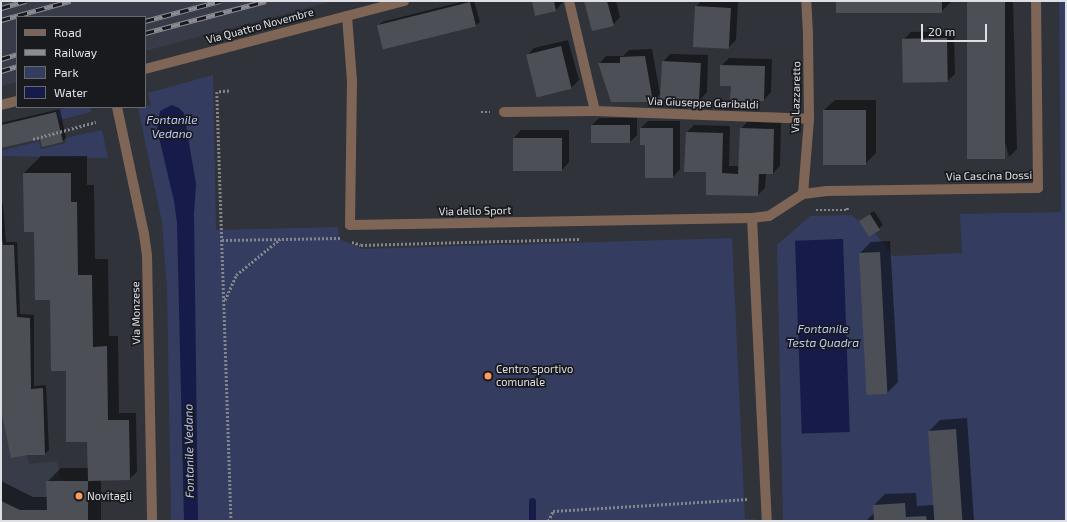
<!DOCTYPE html>
<style>
body{margin:0}
#map{position:relative;width:1067px;height:522px;overflow:hidden;background:#30333a;font-family:"Exo 2",sans-serif}
div>[style]{position:absolute}
.built>*{inset:0;background:#383b48}
.green>*{inset:0;background:#343c60}
.water>*{inset:0;background:#161b4a;transform-origin:0 0}
.shadow>*{inset:0;background:#0007}
.stream>*{height:7px;margin:-3.5px;padding:0 3.5px;transform-origin:3.5px;border-radius:3.5px;background:#161b4a}
.building>*{inset:0;background:#4d4f57;transform-origin:0 0}
.path>*{height:2.5px;margin-top:-1.25px;transform-origin:0;background:repeating-linear-gradient(90deg,#84868c 0 2px,transparent 0 4px)}
.street>*{height:10px;margin:-5px;padding:0 5px;transform-origin:5px;border-radius:5px;background:#7e6556}
.rail>*{height:4.5px;margin-top:-2.25px;transform-origin:0;background:repeating-linear-gradient(90deg,#191a1e 0 9px,#8b8d93 0 18px);box-sizing:border-box;border-block:1px solid #8b8d93}
.dots>*{width:11px;height:11px;translate:-50% -50%;box-sizing:border-box;border:2px solid #191a1e;border-radius:50%}
span{translate:-50% -50%;white-space:nowrap;text-align:center;line-height:1.15;-webkit-text-stroke:3.5px #191a1e;paint-order:stroke}
.street-label{font-size:11px;color:#dfe0e5}
.poi-label{font-size:11px;color:#dfe0e5}
.left{translate:0 -50%;text-align:left}
.water-label{font-size:12px;color:#bac6f7;font-style:italic}
.frame{position:absolute;inset:0;border:2px solid #dfe0e5;pointer-events:none}
.legend{position:absolute;left:16px;top:16px;width:130px;height:92px;box-sizing:border-box;background:#191a1e;border:1px solid #68696e;margin:0;padding:5px 7px;list-style:none;font-size:12px;color:#dfe0e5}
.legend li{display:flex;align-items:center;gap:8px;height:20px}
.legend b{width:20px;border:1px solid #68696e}
.scale{position:absolute;left:921px;top:24px;width:66px;height:18px;box-sizing:border-box;border:2px solid #dfe0e5;border-top:0;padding-left:5px;font-size:12px;line-height:14px;white-space:nowrap;color:#dfe0e5;-webkit-text-stroke:3px #191a1e;paint-order:stroke}
</style>
<div id="map">
<div class="built">
<i style="clip-path:polygon(1px 1px,333px 1px,145px 51px,145px 17px,17px 17px,17px 82px,1px 86px)"></i>
<i style="clip-path:polygon(1px 330px,29px 464px,57px 461px,61px 481px,51px 521px,1px 516px)"></i>
</div>
<div class="green">
<i style="clip-path:polygon(1059px 1px,1066px 1px,1066px 521px,783px 521px,777px 245px,810px 216px,851px 215px,875px 233px,893px 256px,962px 253px,960px 214px,1061px 212px)"></i>
<i style="clip-path:polygon(213px 75px,216px 230px,338px 227px,339px 239px,363px 249px,732px 238px,745px 519px,754px 519px,755px 521px,171px 521px,167px 290px,162px 222px,138px 108px,151px 105px,148px 93px)"></i>
<i style="clip-path:polygon(68px 107px,90px 107px,91px 112px,59px 120px,57px 110px)"></i>
<i style="clip-path:polygon(102px 130px,108px 158px,1px 156px,1px 151px,39px 141px,41px 149px,66px 143px,65px 138px)"></i>
</div>
<div class="water">
<i style="clip-path:polygon(172px 105px,179px 108px,184px 113px,196px 184px,194px 214px,198px 521px,184px 521px,177px 223px,174px 201px,157px 129px,160px 111px)"></i>
<i style="left:843px;top:239px;width:193px;height:48px;rotate:88deg"></i>
</div>
<div class="shadow">
<i style="clip-path:polygon(465px 1px,474px 1px,480px 22px,476px 25px,384px 49px,378px 26px,382px 22px)"></i>
<i style="clip-path:polygon(533px 1px,563px 1px,563px 2px,556px 10px)"></i>
<i style="clip-path:polygon(585px 1px,616px 1px,620px 17px,613px 25px)"></i>
<i style="clip-path:polygon(701px 1px,738px 1px,736px 40px,728px 48px,696px 7px)"></i>
<i style="clip-path:polygon(837px 1px,952px 1px,942px 11px)"></i>
<i style="clip-path:polygon(968px 1px,1013px 1px,1017px 149px,1009px 157px)"></i>
<i style="clip-path:polygon(954px 31px,955px 74px,947px 81px,903px 40px,911px 32px)"></i>
<i style="clip-path:polygon(568px 40px,579px 80px,571px 88px,527px 56px,534px 48px)"></i>
<i style="clip-path:polygon(652px 49px,660px 94px,653px 101px,612px 101px,599px 64px,606px 56px,623px 56px,629px 50px)"></i>
<i style="clip-path:polygon(670px 54px,708px 55px,707px 92px,700px 100px,663px 62px)"></i>
<i style="clip-path:polygon(729px 58px,772px 59px,771px 92px,764px 100px,732px 85px,721px 66px)"></i>
<i style="clip-path:polygon(835px 100px,876px 100px,876px 153px,865px 164px,824px 110px)"></i>
<i style="clip-path:polygon(60px 109px,66px 138px,63px 141px,41px 137px,1px 147px,1px 123px)"></i>
<i style="clip-path:polygon(599px 118px,637px 118px,637px 135px,630px 142px,592px 125px)"></i>
<i style="clip-path:polygon(648px 121px,680px 121px,680px 169px,673px 177px,646px 144px,641px 128px)"></i>
<i style="clip-path:polygon(748px 121px,781px 122px,780px 166px,773px 173px,766px 173px,765px 188px,758px 195px,707px 171px,687px 132px,694px 125px,730px 126px,729px 166px,739px 166px,741px 129px)"></i>
<i style="clip-path:polygon(521px 130px,569px 130px,569px 162px,562px 170px,514px 170px,514px 138px)"></i>
<i style="clip-path:polygon(41px 156px,87px 156px,87px 185px,94px 185px,95px 259px,108px 259px,109px 336px,118px 336px,119px 413px,136px 413px,137px 472px,129px 479px,101px 479px,101px 521px,1px 521px,1px 481px,33px 497px,47px 497px,47px 482px,61px 468px,88px 468px,88px 443px,67px 372px,24px 173px)"></i>
<i style="clip-path:polygon(1px 203px,3px 203px,6px 242px,17px 242px,20px 314px,34px 315px,34px 386px,46px 385px,49px 450px,45px 454px,1px 404px)"></i>
<i style="clip-path:polygon(874px 211px,883px 225px,870px 235px,864px 218px)"></i>
<i style="clip-path:polygon(890px 241px,898px 382px,887px 393px,860px 253px,871px 242px)"></i>
<i style="clip-path:polygon(967px 418px,974px 521px,866px 521px,875px 512px,874px 505px,885px 494px,916px 493px,917px 506px,934px 505px,929px 431px,940px 420px)"></i>
</div>
<div class="stream">
<i style="left:532px;top:501px;width:20px;rotate:90deg"></i>
</div>
<div class="building">
<i style="clip-path:polygon(532px 1px,554px 1px,556px 11px,535px 16px)"></i>
<i style="clip-path:polygon(584px 1px,607px 1px,614px 26px,592px 31px)"></i>
<i style="left:836px;top:1px;width:106px;height:12px"></i>
<i style="left:967px;top:1px;width:38px;height:158px"></i>
<i style="left:470px;top:2px;width:25px;height:96px;rotate:76deg"></i>
<i style="left:695px;top:6px;width:36px;height:41px;rotate:3deg"></i>
<i style="left:947px;top:38px;width:44px;height:45px;rotate:89deg"></i>
<i style="left:561px;top:46px;width:44px;height:36px;rotate:76deg"></i>
<i style="clip-path:polygon(645px 56px,653px 102px,611px 102px,598px 63px,620px 63px,620px 57px)"></i>
<i style="left:662px;top:61px;width:39px;height:38px;rotate:3deg"></i>
<i style="clip-path:polygon(720px 65px,765px 66px,764px 101px,730px 101px,731px 86px,720px 86px)"></i>
<i style="left:823px;top:110px;width:43px;height:55px"></i>
<i style="clip-path:polygon(56px 112px,63px 142px,42px 147px,40px 139px,1px 148px,1px 125px)"></i>
<i style="left:591px;top:125px;width:39px;height:18px"></i>
<i style="clip-path:polygon(640px 128px,673px 128px,673px 178px,645px 178px,645px 145px,640px 145px)"></i>
<i style="clip-path:polygon(740px 128px,774px 129px,773px 174px,759px 174px,758px 196px,706px 195px,706px 172px,684px 172px,686px 132px,723px 133px,722px 173px,738px 174px)"></i>
<i style="left:513px;top:138px;width:49px;height:33px"></i>
<i style="clip-path:polygon(23px 173px,71px 173px,71px 202px,77px 202px,78px 275px,92px 275px,93px 347px,107px 346px,108px 420px,129px 420px,130px 480px,88px 481px,87px 442px,66px 442px,66px 371px,51px 371px,50px 300px,35px 300px,34px 232px,24px 232px)"></i>
<i style="left:870px;top:214px;width:19px;height:13px;rotate:58deg"></i>
<i style="clip-path:polygon(1px 234px,3px 245px,14px 245px,17px 317px,30px 318px,31px 389px,43px 388px,45px 455px,27px 455px,11px 458px,1px 409px)"></i>
<i style="left:880px;top:252px;width:142px;height:21px;rotate:87deg"></i>
<i style="left:956px;top:429px;width:92px;height:28px;rotate:86deg"></i>
<i style="clip-path:polygon(46px 481px,88px 481px,88px 521px,1px 521px,1px 501px,20px 510px,47px 510px)"></i>
<i style="clip-path:polygon(905px 503px,906px 517px,926px 516px,927px 521px,874px 521px,873px 505px)"></i>
</div>
<div class="path">
<i style="left:229px;top:91px;width:12px;rotate:175deg"></i>
<i style="left:217px;top:92px;width:429px;rotate:88.1deg"></i>
<i style="left:481px;top:112px;width:9px"></i>
<i style="left:33px;top:139px;width:65px;rotate:-15.1deg"></i>
<i style="left:816px;top:210px;width:31px"></i>
<i style="left:847px;top:210px;width:4px;rotate:-90deg"></i>
<i style="left:222px;top:240px;width:118px;rotate:-1deg"></i>
<i style="left:352px;top:242px;width:9px;rotate:18deg"></i>
<i style="left:361px;top:245px;width:219px;rotate:-1.6deg"></i>
<i style="left:225px;top:300px;width:27px;rotate:-66deg"></i>
<i style="left:236px;top:275px;width:57px;rotate:-39.3deg"></i>
<i style="left:548px;top:521px;width:11px;rotate:-63deg"></i>
<i style="left:553px;top:511px;width:196px;rotate:-3.5deg"></i>
</div>
<div class="street">
<i style="left:569px;top:1px;width:113px;rotate:76.7deg"></i>
<i style="left:595px;top:111px;width:214px;rotate:2.1deg"></i>
<i style="left:347px;top:16px;width:65px;rotate:85.6deg"></i>
<i style="left:352px;top:81px;width:144px;rotate:90.8deg"></i>
<i style="left:350px;top:225px;width:402px;rotate:-1deg"></i>
<i style="left:752px;top:218px;width:17px;rotate:-7deg"></i>
<i style="left:769px;top:216px;width:40px;rotate:-32.9deg"></i>
<i style="left:803px;top:194px;width:24px;rotate:-7deg"></i>
<i style="left:827px;top:191px;width:211px;rotate:-0.8deg"></i>
<i style="left:1038px;top:188px;width:187px;rotate:-90.6deg"></i>
<i style="left:145px;top:69px;width:268px;rotate:-14.7deg"></i>
<i style="left:1px;top:105px;width:16px;rotate:-14deg"></i>
<i style="left:117px;top:107px;width:130px;rotate:78deg"></i>
<i style="left:144px;top:234px;width:21px;rotate:82deg"></i>
<i style="left:147px;top:255px;width:266px;rotate:88.9deg"></i>
<i style="left:504px;top:112px;width:91px;rotate:-0.6deg"></i>
<i style="left:803px;top:194px;width:75px;rotate:-85.4deg"></i>
<i style="left:809px;top:119px;width:85px;rotate:-90.7deg"></i>
<i style="left:808px;top:34px;width:33px;rotate:-93deg"></i>
<i style="left:752px;top:218px;width:303px;rotate:87.2deg"></i>
</div>
<div class="rail">
<i style="left:1px;top:8px;width:26px;rotate:-16deg"></i>
<i style="left:1px;top:20px;width:72px;rotate:-15.4deg"></i>
<i style="left:145px;top:21px;width:78px;rotate:-14.9deg"></i>
<i style="left:145px;top:33px;width:125px;rotate:-14.8deg"></i>
<i style="left:1px;top:59px;width:17px;rotate:-17deg"></i>
<i style="left:1px;top:71px;width:17px;rotate:-17deg"></i>
</div>
<div class="dots">
<i style="left:488px;top:376px;background:#ff9b5a"></i>
<i style="left:79px;top:496px;background:#ff9b5a"></i>
</div>
<div class="street-label">
<span style="left:260px;top:26px;rotate:-15deg">Via Quattro Novembre</span>
<span style="left:796px;top:97px;rotate:-89deg">Via Lazzaretto</span>
<span style="left:703px;top:103px;rotate:2deg">Via Giuseppe Garibaldi</span>
<span style="left:989px;top:176px;rotate:-1deg">Via Cascina Dossi</span>
<span style="left:475px;top:211px;rotate:-1deg">Via dello Sport</span>
<span style="left:136px;top:313px;rotate:-91deg">Via Monzese</span>
</div>
<div class="poi-label">
<span class="left" style="left:496px;top:376px">Centro sportivo<br>comunale</span>
<span class="left" style="left:87px;top:496px">Novitagli</span>
</div>
<div class="water-label">
<span style="left:172px;top:127px">Fontanile<br>Vedano</span>
<span style="left:823px;top:336px">Fontanile<br>Testa Quadra</span>
<span style="left:189px;top:451px;rotate:-91deg">Fontanile Vedano</span>
</div>
<div class="frame"></div>
<ul class="legend">
<li><b style="height:5px;background:#7e6556"></b>Road</li>
<li><b style="height:5px;background:#8b8d93"></b>Railway</li>
<li><b style="height:11px;background:#343c60"></b>Park</li>
<li><b style="height:11px;background:#161b4a"></b>Water</li>
</ul>
<div class="scale">20 m</div>
</div>
